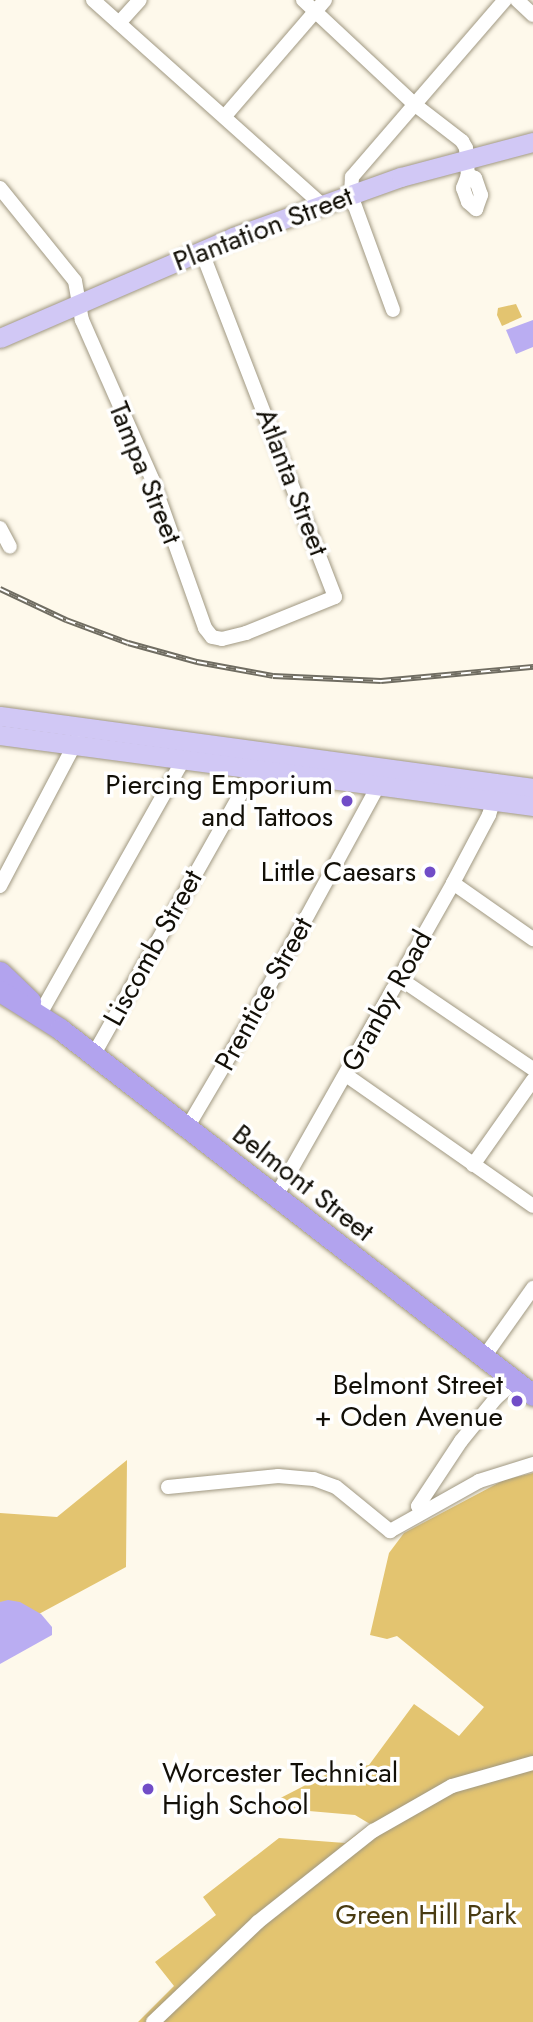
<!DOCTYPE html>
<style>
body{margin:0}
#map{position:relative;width:533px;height:2022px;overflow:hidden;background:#fef9eb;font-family:Jost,sans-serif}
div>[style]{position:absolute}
.green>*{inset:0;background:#e3c470}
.water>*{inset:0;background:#baadf2}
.roads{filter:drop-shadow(0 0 2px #a09882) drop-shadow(0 0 2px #a09882)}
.minor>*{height:14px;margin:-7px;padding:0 7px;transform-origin:7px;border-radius:7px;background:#fff}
.major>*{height:19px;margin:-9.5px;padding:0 9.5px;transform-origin:9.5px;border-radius:9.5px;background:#d1c8f5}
.highway>*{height:21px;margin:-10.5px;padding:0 10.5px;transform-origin:10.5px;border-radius:10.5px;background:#b2a3ee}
.rail>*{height:6px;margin-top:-3px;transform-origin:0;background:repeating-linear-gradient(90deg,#fff 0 10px,#706d62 0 20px);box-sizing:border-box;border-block:2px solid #706d62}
.dots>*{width:19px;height:19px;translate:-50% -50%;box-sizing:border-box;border:4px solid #fff;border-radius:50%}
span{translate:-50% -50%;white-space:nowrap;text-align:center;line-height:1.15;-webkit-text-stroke:7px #fff;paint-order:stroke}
.street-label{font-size:28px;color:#120f07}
.poi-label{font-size:28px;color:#120f07}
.right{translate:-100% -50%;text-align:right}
.left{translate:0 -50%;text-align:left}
.park-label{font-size:28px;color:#493b11}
</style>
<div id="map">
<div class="green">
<i style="clip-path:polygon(516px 304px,522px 317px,502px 326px,497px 315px,498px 308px)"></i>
<i style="clip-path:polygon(127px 1460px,126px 1567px,0 1635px,0 1513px,57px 1517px)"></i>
<i style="clip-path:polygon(533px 1473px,533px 2022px,138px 2022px,174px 1986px,155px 1962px,216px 1915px,203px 1897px,279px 1838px,345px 1843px,370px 1824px,355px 1815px,263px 1807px,331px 1772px,369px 1765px,414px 1704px,459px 1736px,484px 1707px,397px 1636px,387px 1639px,370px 1635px,389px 1553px,404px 1533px,504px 1480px)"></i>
</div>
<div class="water">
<i style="clip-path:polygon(533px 320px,533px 347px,516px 354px,506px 330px)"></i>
<i style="clip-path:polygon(8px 1600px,20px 1602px,41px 1614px,52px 1627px,52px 1635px,0 1664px,0 1602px)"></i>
</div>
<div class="roads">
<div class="minor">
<i style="left:93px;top:0;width:309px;rotate:41.8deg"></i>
<i style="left:303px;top:0;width:152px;rotate:43.1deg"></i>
<i style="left:414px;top:104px;width:61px;rotate:37.6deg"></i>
<i style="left:462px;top:141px;width:8px;rotate:60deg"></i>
<i style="left:466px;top:148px;width:27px;rotate:86deg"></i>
<i style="left:468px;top:175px;width:14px;rotate:111deg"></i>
<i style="left:463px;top:188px;width:15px;rotate:70deg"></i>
<i style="left:468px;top:202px;width:11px;rotate:41deg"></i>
<i style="left:476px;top:209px;width:15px;rotate:-70deg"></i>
<i style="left:481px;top:195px;width:18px;rotate:-109deg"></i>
<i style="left:475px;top:178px;width:8px;rotate:-157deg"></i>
<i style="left:517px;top:0;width:22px;rotate:43deg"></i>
<i style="left:119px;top:23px;width:31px;rotate:-48deg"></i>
<i style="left:225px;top:116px;width:153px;rotate:-49.2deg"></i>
<i style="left:0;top:188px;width:119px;rotate:51.1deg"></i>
<i style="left:75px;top:281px;width:40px;rotate:80deg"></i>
<i style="left:82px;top:320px;width:174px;rotate:66.2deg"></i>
<i style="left:152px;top:479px;width:158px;rotate:70.4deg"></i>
<i style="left:205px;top:628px;width:11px;rotate:52deg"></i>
<i style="left:212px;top:637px;width:10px;rotate:11deg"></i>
<i style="left:222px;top:639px;width:25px;rotate:-14deg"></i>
<i style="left:246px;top:633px;width:96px;rotate:-22deg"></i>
<i style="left:335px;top:597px;width:372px;rotate:-111.1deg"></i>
<i style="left:393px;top:310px;width:122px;rotate:-110.1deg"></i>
<i style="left:351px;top:195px;width:18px;rotate:-87deg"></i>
<i style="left:352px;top:177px;width:234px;rotate:-49.2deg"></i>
<i style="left:0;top:528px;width:21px;rotate:62deg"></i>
<i style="left:453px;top:883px;width:98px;rotate:35deg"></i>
<i style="left:0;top:886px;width:167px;rotate:-62.2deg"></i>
<i style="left:399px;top:978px;width:162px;rotate:34.2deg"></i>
<i style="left:40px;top:1014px;width:291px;rotate:-60.6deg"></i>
<i style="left:94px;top:1054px;width:326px;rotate:-60.6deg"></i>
<i style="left:346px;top:1075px;width:228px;rotate:35deg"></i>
<i style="left:187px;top:1128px;width:124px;rotate:-59.5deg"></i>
<i style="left:250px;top:1021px;width:268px;rotate:-61.4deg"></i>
<i style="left:473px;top:1165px;width:104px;rotate:-54.8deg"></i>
<i style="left:275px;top:1198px;width:362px;rotate:-60.5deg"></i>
<i style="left:453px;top:883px;width:77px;rotate:-62.1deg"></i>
<i style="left:489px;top:815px;width:14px;rotate:-73deg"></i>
<i style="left:484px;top:1357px;width:85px;rotate:-54.6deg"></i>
<i style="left:168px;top:1487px;width:111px;rotate:-5.7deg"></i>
<i style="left:278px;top:1476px;width:36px;rotate:5deg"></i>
<i style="left:314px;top:1479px;width:23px;rotate:20deg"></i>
<i style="left:336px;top:1487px;width:70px;rotate:39.2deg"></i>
<i style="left:390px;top:1531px;width:102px;rotate:-29.3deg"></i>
<i style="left:479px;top:1481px;width:57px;rotate:-17.5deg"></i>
<i style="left:422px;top:1512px;width:7px;rotate:-124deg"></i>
<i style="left:418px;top:1506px;width:78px;rotate:-56.5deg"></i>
<i style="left:461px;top:1441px;width:55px;rotate:-50.9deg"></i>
<i style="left:496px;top:1398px;width:25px;rotate:-42deg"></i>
<i style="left:153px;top:2022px;width:145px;rotate:-43.6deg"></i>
<i style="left:258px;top:1922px;width:147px;rotate:-38.4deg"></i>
<i style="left:373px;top:1831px;width:91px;rotate:-29.7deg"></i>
<i style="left:452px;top:1786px;width:84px;rotate:-15.9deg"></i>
</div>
<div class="major">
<i style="left:0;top:338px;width:254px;rotate:-23.4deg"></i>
<i style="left:233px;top:237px;width:178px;rotate:-19.7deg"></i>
<i style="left:401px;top:177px;width:137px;rotate:-14.9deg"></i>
<i style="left:0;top:716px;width:538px;rotate:7.69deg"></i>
<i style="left:0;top:735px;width:538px;rotate:7.59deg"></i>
</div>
<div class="highway">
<i style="left:0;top:972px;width:42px;rotate:44deg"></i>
<i style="left:0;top:991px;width:71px;rotate:32.3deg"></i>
<i style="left:60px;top:1029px;width:598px;rotate:37.73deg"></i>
</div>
</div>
<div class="rail">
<i style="left:0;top:589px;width:73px;rotate:25.2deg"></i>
<i style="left:66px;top:620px;width:66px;rotate:20.4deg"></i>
<i style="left:128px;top:643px;width:72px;rotate:15.4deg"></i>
<i style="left:197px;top:662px;width:77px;rotate:10.4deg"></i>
<i style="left:273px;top:676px;width:108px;rotate:2.7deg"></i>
<i style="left:381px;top:681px;width:153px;rotate:-5.3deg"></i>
</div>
<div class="dots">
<i style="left:347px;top:801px;background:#714dc7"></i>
<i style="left:430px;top:872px;background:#714dc7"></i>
<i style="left:517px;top:1401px;background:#714dc7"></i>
<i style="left:148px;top:1789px;background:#714dc7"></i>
</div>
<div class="street-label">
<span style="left:263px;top:229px;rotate:-21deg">Plantation Street</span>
<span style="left:145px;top:473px;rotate:68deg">Tampa Street</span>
<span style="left:292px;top:482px;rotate:69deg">Atlanta Street</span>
<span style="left:153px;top:948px;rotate:-61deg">Liscomb Street</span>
<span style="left:264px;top:994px;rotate:-61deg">Prentice Street</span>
<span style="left:387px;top:1001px;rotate:-61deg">Granby Road</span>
<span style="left:303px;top:1183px;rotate:38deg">Belmont Street</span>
</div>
<div class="poi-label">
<span class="right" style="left:333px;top:801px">Piercing Emporium<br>and Tattoos</span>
<span class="right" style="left:416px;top:872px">Little Caesars</span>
<span class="right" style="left:503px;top:1401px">Belmont Street<br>+ Oden Avenue</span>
<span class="left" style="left:162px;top:1789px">Worcester Technical<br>High School</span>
</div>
<div class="park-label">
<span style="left:426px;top:1915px">Green Hill Park</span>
</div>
</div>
